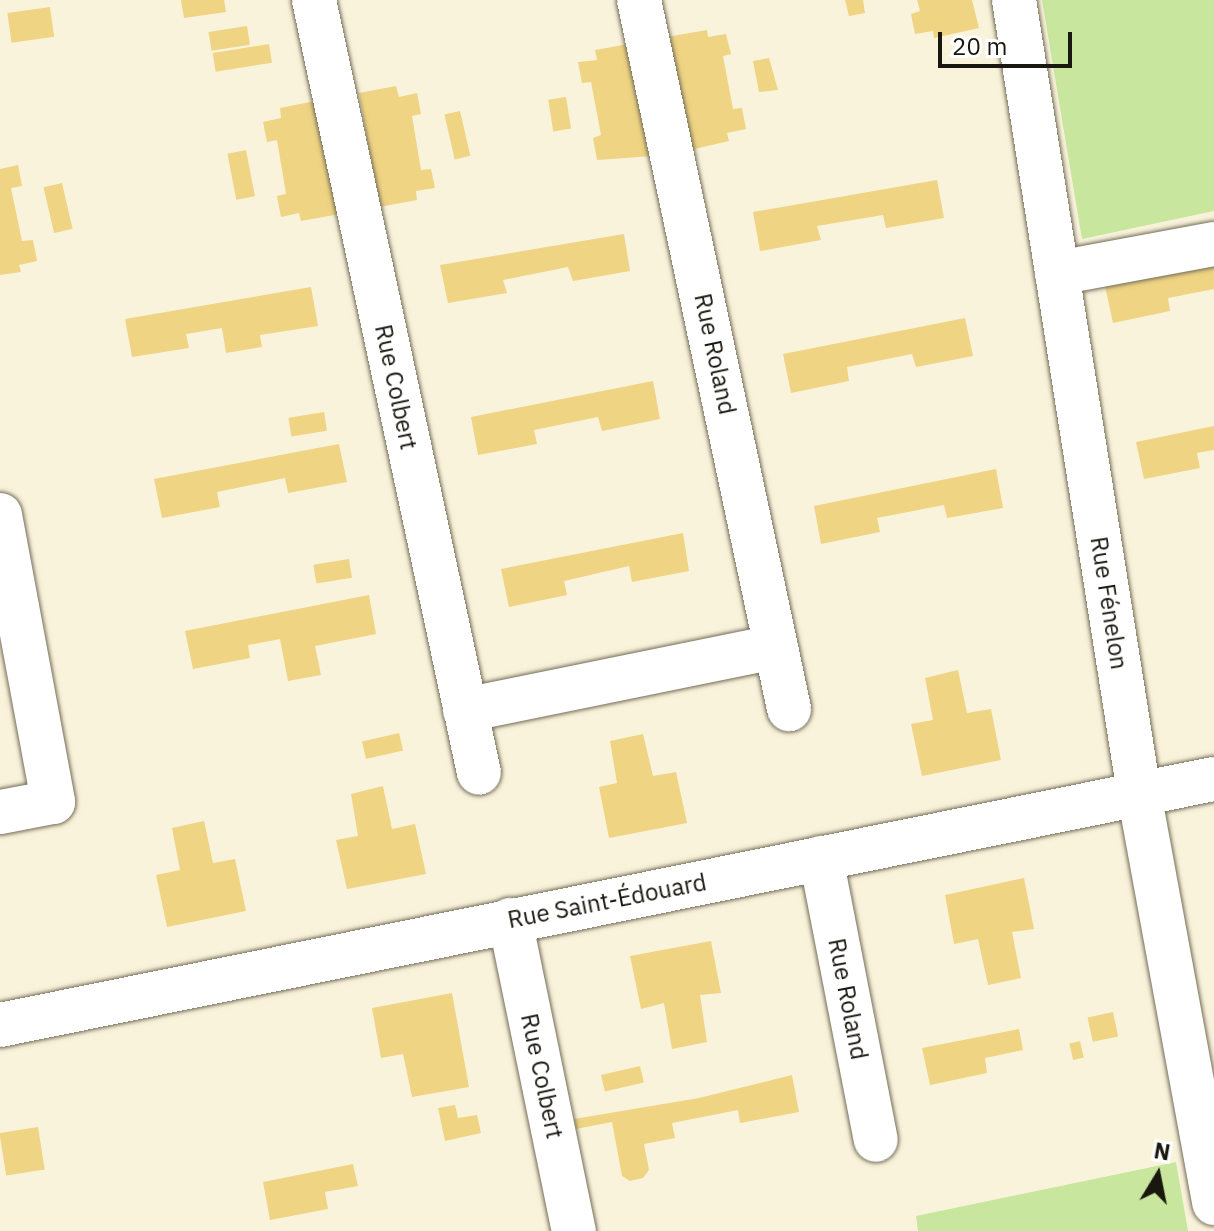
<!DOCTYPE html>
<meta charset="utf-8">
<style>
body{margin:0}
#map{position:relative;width:1214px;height:1231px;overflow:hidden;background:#faf3dc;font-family:"IBM Plex Sans",sans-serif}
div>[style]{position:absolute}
.green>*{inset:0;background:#c8e69e}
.building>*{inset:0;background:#efd483;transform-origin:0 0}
.roads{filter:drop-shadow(0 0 2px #736d59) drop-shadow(0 0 2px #736d59)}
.minor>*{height:44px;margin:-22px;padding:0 22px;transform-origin:22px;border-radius:22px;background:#fff}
span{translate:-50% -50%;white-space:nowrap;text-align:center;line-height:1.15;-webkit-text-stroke:6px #fff;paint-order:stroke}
.street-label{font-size:24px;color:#1a170f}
.north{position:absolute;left:1118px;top:1135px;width:80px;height:80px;-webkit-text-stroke:6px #fff;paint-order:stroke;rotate:10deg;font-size:22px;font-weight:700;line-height:32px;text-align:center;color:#1a170f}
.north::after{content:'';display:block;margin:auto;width:28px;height:36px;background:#1a170f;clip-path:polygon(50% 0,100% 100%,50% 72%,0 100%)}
.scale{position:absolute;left:938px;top:32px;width:134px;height:36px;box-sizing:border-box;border:4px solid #1a170f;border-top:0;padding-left:10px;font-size:24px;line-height:28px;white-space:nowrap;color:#1a170f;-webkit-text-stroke:6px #fff;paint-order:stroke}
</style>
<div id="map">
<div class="green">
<i style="clip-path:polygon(1042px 0,1214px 0,1214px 211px,1082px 239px)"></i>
<i style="clip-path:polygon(1176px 1162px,1188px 1231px,918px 1231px,916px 1216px)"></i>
</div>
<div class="building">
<i style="clip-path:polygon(181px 0,224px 0,226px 12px,184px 18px)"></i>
<i style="clip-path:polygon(845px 0,863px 0,865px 13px,849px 16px)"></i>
<i style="clip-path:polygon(917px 0,972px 0,979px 28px,934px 38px,933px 31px,915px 34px,911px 14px,920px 11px)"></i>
<i style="left:50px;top:7px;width:30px;height:43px;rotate:82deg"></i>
<i style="left:247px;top:26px;width:19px;height:39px;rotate:81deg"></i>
<i style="clip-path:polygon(707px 30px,708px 37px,726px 34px,731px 54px,723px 56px,733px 109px,742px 108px,746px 129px,727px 133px,729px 141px,690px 150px,666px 37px)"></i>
<i style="clip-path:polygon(634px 43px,653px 156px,597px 160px,593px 138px,601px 135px,591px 82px,582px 83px,578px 62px,597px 60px,595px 50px)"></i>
<i style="left:269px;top:44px;width:19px;height:57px;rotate:81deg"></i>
<i style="clip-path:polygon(769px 58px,778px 90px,759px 92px,753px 61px)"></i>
<i style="clip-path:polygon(396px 86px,399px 97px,417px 93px,421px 114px,412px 116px,421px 170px,431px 169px,435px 188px,416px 191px,417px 200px,379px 207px,359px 93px)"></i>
<i style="left:566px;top:97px;width:32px;height:18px;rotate:81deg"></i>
<i style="clip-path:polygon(320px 100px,340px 214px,301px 221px,299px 213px,281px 217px,277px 196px,286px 194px,277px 140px,267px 142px,263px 122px,281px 118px,280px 108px)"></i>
<i style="left:460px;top:111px;width:46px;height:16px;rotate:77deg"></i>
<i style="left:246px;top:150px;width:47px;height:19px;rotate:79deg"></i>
<i style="clip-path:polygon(18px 165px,22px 186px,11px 188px,22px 241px,33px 240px,37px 261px,19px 265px,21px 272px,0 275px,0 169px)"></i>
<i style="clip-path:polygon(937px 180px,944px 218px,886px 228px,883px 215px,817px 226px,821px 240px,760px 251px,753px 212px)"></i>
<i style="left:62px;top:183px;width:47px;height:19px;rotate:77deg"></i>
<i style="clip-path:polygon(624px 234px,630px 271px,573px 281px,568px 267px,503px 280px,507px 293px,448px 303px,440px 265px)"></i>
<i style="clip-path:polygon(1214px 264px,1214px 289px,1168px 298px,1170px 311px,1113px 323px,1105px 286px)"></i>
<i style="clip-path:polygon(311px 287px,318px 326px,260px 335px,262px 347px,226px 353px,222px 328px,186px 334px,189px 348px,132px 357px,125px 319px)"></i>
<i style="clip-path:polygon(965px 318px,973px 356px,916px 367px,912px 354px,847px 367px,849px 381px,791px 393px,783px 354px)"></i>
<i style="clip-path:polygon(653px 381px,660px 419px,602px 431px,598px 417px,534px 430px,537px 444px,478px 455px,471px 417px)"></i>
<i style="left:324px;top:412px;width:19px;height:36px;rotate:81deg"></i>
<i style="clip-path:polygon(1214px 426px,1214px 450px,1197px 453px,1200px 468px,1144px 479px,1136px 442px)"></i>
<i style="clip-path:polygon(339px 444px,347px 482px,288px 493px,285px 478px,217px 492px,220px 507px,162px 518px,154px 479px)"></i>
<i style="clip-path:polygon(996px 469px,1003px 508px,947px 518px,944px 505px,877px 518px,880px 532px,821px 544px,814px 506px)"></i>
<i style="clip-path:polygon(683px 533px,689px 571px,632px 582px,629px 566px,564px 581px,567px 595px,509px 607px,501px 569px)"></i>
<i style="left:349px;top:559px;width:19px;height:36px;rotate:81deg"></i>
<i style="clip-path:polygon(369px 595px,376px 634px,315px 646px,321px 675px,288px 681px,280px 639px,248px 645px,250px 658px,193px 669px,185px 631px)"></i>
<i style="clip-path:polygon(958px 670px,967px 713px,991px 709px,1001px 760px,922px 776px,911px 724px,933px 720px,925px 678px)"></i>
<i style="left:399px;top:733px;width:18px;height:38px;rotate:77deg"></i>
<i style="clip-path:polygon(643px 734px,653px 776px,676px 772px,687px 823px,609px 838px,599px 787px,617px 783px,610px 741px)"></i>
<i style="clip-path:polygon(383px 786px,392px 829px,415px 824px,426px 874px,347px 889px,336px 840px,358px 836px,351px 794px)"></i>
<i style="clip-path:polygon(204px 821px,213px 863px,235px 859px,246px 911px,167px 927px,156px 875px,180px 870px,172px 828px)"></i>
<i style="clip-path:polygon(1024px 878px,1034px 929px,1012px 932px,1021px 978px,988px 985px,978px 939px,954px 944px,945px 895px)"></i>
<i style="clip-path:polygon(711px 941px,721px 993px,700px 995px,707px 1042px,672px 1049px,664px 1003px,641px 1009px,630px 956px)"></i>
<i style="clip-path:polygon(452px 993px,469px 1087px,412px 1097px,403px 1054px,381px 1058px,372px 1008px)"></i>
<i style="left:1113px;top:1012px;width:25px;height:26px;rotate:78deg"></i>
<i style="clip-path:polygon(1019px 1029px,1023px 1050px,985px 1058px,987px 1073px,930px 1085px,922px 1048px)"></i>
<i style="left:1080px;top:1041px;width:17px;height:11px;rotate:77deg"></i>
<i style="left:640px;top:1066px;width:17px;height:40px;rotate:77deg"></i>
<i style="clip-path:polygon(792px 1075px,799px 1112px,740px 1123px,738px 1110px,672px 1123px,675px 1138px,644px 1144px,649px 1170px,643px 1178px,630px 1181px,622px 1176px,612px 1122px,576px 1129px,574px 1119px,699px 1098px)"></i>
<i style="clip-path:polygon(455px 1105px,458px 1118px,477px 1115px,481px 1133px,445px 1141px,438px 1108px)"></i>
<i style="left:38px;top:1127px;width:43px;height:39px;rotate:81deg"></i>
<i style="clip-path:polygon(353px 1164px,358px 1186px,325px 1192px,328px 1209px,270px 1220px,263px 1182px)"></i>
</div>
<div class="roads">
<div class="minor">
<i style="left:314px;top:0;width:790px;rotate:77.95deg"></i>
<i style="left:639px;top:0;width:725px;rotate:78.05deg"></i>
<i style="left:1014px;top:0;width:803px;rotate:81.04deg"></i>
<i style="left:1139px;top:793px;width:417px;rotate:79.6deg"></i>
<i style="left:1057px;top:273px;width:160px;rotate:-10.5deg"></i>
<i style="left:0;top:515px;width:292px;rotate:79.5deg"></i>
<i style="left:53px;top:802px;width:54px;rotate:169.3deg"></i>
<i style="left:465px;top:710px;width:317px;rotate:-11.5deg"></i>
<i style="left:821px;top:858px;width:287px;rotate:79deg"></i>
<i style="left:510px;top:920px;width:318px;rotate:78.4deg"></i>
<i style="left:0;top:1025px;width:1239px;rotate:-11.46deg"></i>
</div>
</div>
<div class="street-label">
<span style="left:715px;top:354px;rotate:78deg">Rue Roland</span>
<span style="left:396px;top:387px;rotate:78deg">Rue Colbert</span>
<span style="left:1109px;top:603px;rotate:81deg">Rue Fénelon</span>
<span style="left:607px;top:901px;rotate:-11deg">Rue Saint-Édouard</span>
<span style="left:848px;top:999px;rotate:79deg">Rue Roland</span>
<span style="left:542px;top:1076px;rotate:78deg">Rue Colbert</span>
</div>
<div class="north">N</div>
<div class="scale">20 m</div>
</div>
